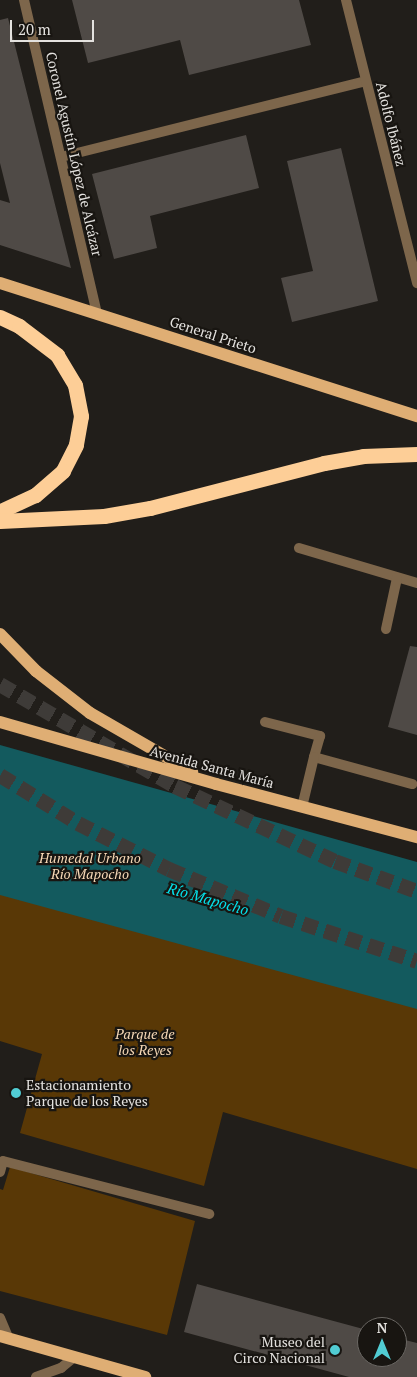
<!DOCTYPE html>
<meta charset="utf-8">
<style>
body{margin:0}
#map{position:relative;width:417px;height:1377px;overflow:hidden;background:#211e1a;font-family:"PT Serif",serif}
div>[style]{position:absolute}
.green>*{inset:0;background:#593806}
.water>*{inset:0;background:#135a5e}
.building>*{inset:0;background:#4f4a46}
.motorway-tunnel>*{height:15px;margin-top:-7.5px;transform-origin:0;background:repeating-linear-gradient(90deg,#3e3b38 0 15px,transparent 0 23px)}
.service>*{height:10px;margin:-5px;padding:0 5px;transform-origin:5px;border-radius:5px;background:#7d664b}
.minor>*{height:10px;margin:-5px;padding:0 5px;transform-origin:5px;border-radius:5px;background:#7d664b}
.primary>*{height:12px;margin:-6px;padding:0 6px;transform-origin:6px;border-radius:6px;background:#dfae74}
.motorway>*{height:15px;margin:-7.5px;padding:0 7.5px;transform-origin:7.5px;border-radius:7.5px;background:#fdce97}
.dots>*{width:14px;height:14px;translate:-50% -50%;box-sizing:border-box;border:2px solid #181511;border-radius:50%}
span{translate:-50% -50%;white-space:nowrap;text-align:center;line-height:1.15;-webkit-text-stroke:4.5px #181511;paint-order:stroke}
.street-label{font-size:14px;color:#e4e2df}
.park-label{font-size:14px;color:#f7d9b7;font-style:italic}
.poi-label{font-size:14px;color:#e4e2df}
.left{translate:0 -50%;text-align:left}
.right{translate:-100% -50%;text-align:right}
.water-label{font-size:15px;color:#04e2ec;font-style:italic}
.north{position:absolute;left:357px;top:1317px;width:50px;height:50px;box-sizing:border-box;background:#181511;border:1px solid #6a6763;border-radius:50%;rotate:0deg;font-size:14px;font-weight:700;line-height:20px;text-align:center;color:#e4e2df}
.north::after{content:'';display:block;margin:auto;width:18px;height:22px;background:#51ccd3;clip-path:polygon(50% 0,100% 100%,50% 72%,0 100%)}
.scale{position:absolute;left:10px;top:20px;width:84px;height:22px;box-sizing:border-box;border:2px solid #e4e2df;border-top:0;padding-left:6px;font-size:15px;line-height:18px;white-space:nowrap;color:#e4e2df;-webkit-text-stroke:4px #181511;paint-order:stroke}
</style>
<div id="map">
<div class="green">
<i style="clip-path:polygon(0 747px,417px 865px,417px 1169px,223px 1112px,204px 1186px,20px 1133px,42px 1054px,0 1041px)"></i>
<i style="clip-path:polygon(10px 1167px,195px 1221px,167px 1335px,0 1291px,0 1189px,3px 1190px)"></i>
</div>
<div class="water">
<i style="clip-path:polygon(0 745px,417px 862px,417px 1009px,0 895px)"></i>
</div>
<div class="building">
<i style="clip-path:polygon(72px 0,299px 0,311px 45px,189px 75px,180px 40px,88px 63px)"></i>
<i style="clip-path:polygon(8px 18px,71px 268px,0 245px,0 200px,10px 203px,0 163px,0 20px)"></i>
<i style="clip-path:polygon(246px 135px,259px 188px,150px 216px,157px 248px,114px 259px,92px 174px)"></i>
<i style="clip-path:polygon(341px 148px,378px 301px,292px 322px,281px 278px,313px 271px,287px 161px)"></i>
<i style="clip-path:polygon(410px 646px,417px 647px,417px 735px,388px 727px)"></i>
<i style="clip-path:polygon(197px 1284px,367px 1330px,367px 1357px,397px 1357px,397px 1338px,417px 1343px,417px 1377px,349px 1377px,184px 1332px)"></i>
</div>
<div class="motorway-tunnel">
<i style="left:0;top:684px;width:203px;rotate:30.2deg"></i>
<i style="left:175px;top:786px;width:177px;rotate:25.1deg"></i>
<i style="left:335px;top:861px;width:87px;rotate:20.1deg"></i>
<i style="left:0;top:775px;width:92px;rotate:31.6deg"></i>
<i style="left:78px;top:823px;width:102px;rotate:26.8deg"></i>
<i style="left:169px;top:869px;width:121px;rotate:22.8deg"></i>
<i style="left:281px;top:916px;width:143px;rotate:18.3deg"></i>
</div>
<div class="service">
<i style="left:61px;top:157px;width:314px;rotate:-14deg"></i>
<i style="left:299px;top:548px;width:123px;rotate:16.5deg"></i>
<i style="left:386px;top:629px;width:52px;rotate:-77.8deg"></i>
<i style="left:265px;top:722px;width:57px;rotate:14.3deg"></i>
<i style="left:320px;top:736px;width:22px;rotate:106deg"></i>
<i style="left:314px;top:757px;width:102px;rotate:15.4deg"></i>
<i style="left:302px;top:807px;width:51px;rotate:-76.5deg"></i>
<i style="left:0;top:1172px;width:11px;rotate:-75deg"></i>
<i style="left:3px;top:1161px;width:213px;rotate:14.4deg"></i>
<i style="left:0;top:1318px;width:23px;rotate:67deg"></i>
<i style="left:36px;top:1377px;width:27px;rotate:-20deg"></i>
<i style="left:61px;top:1368px;width:17px;rotate:-40deg"></i>
</div>
<div class="minor">
<i style="left:24px;top:0;width:322px;rotate:76.9deg"></i>
<i style="left:346px;top:0;width:292px;rotate:75.9deg"></i>
</div>
<div class="primary">
<i style="left:0;top:283px;width:438px;rotate:17.7deg"></i>
<i style="left:0;top:634px;width:52px;rotate:45.8deg"></i>
<i style="left:36px;top:671px;width:68px;rotate:37.9deg"></i>
<i style="left:90px;top:713px;width:118px;rotate:30deg"></i>
<i style="left:0;top:722px;width:225px;rotate:16deg"></i>
<i style="left:216px;top:784px;width:208px;rotate:14.8deg"></i>
<i style="left:0;top:1336px;width:151px;rotate:15.8deg"></i>
</div>
<div class="motorway">
<i style="left:0;top:317px;width:21px;rotate:25deg"></i>
<i style="left:19px;top:326px;width:48px;rotate:37.3deg"></i>
<i style="left:57px;top:355px;width:35px;rotate:59deg"></i>
<i style="left:75px;top:385px;width:32px;rotate:79deg"></i>
<i style="left:81px;top:416px;width:29px;rotate:100deg"></i>
<i style="left:76px;top:445px;width:29px;rotate:117deg"></i>
<i style="left:63px;top:471px;width:37px;rotate:139deg"></i>
<i style="left:35px;top:495px;width:38px;rotate:155deg"></i>
<i style="left:0;top:521px;width:104px;rotate:-2.8deg"></i>
<i style="left:104px;top:516px;width:47px;rotate:-9.9deg"></i>
<i style="left:150px;top:508px;width:180px;rotate:-14.5deg"></i>
<i style="left:324px;top:463px;width:40px;rotate:-10deg"></i>
<i style="left:363px;top:456px;width:54px;rotate:-2.1deg"></i>
</div>
<div class="dots">
<i style="left:16px;top:1093px;background:#51ccd3"></i>
<i style="left:335px;top:1350px;background:#51ccd3"></i>
</div>
<div class="street-label">
<span style="left:391px;top:124px;rotate:76deg">Adolfo Ibáñez</span>
<span style="left:74px;top:154px;rotate:77deg">Coronel Agustín López de Alcázar</span>
<span style="left:213px;top:335px;rotate:18deg">General Prieto</span>
<span style="left:212px;top:767px;rotate:15deg">Avenida Santa María</span>
</div>
<div class="park-label">
<span style="left:90px;top:866px">Humedal Urbano<br>Río Mapocho</span>
<span style="left:145px;top:1042px">Parque de<br>los Reyes</span>
</div>
<div class="poi-label">
<span class="left" style="left:26px;top:1093px">Estacionamiento<br>Parque de los Reyes</span>
<span class="right" style="left:325px;top:1350px">Museo del<br>Circo Nacional</span>
</div>
<div class="water-label">
<span style="left:208px;top:899px;rotate:16deg">Río Mapocho</span>
</div>
<div class="north">N</div>
<div class="scale">20 m</div>
</div>
